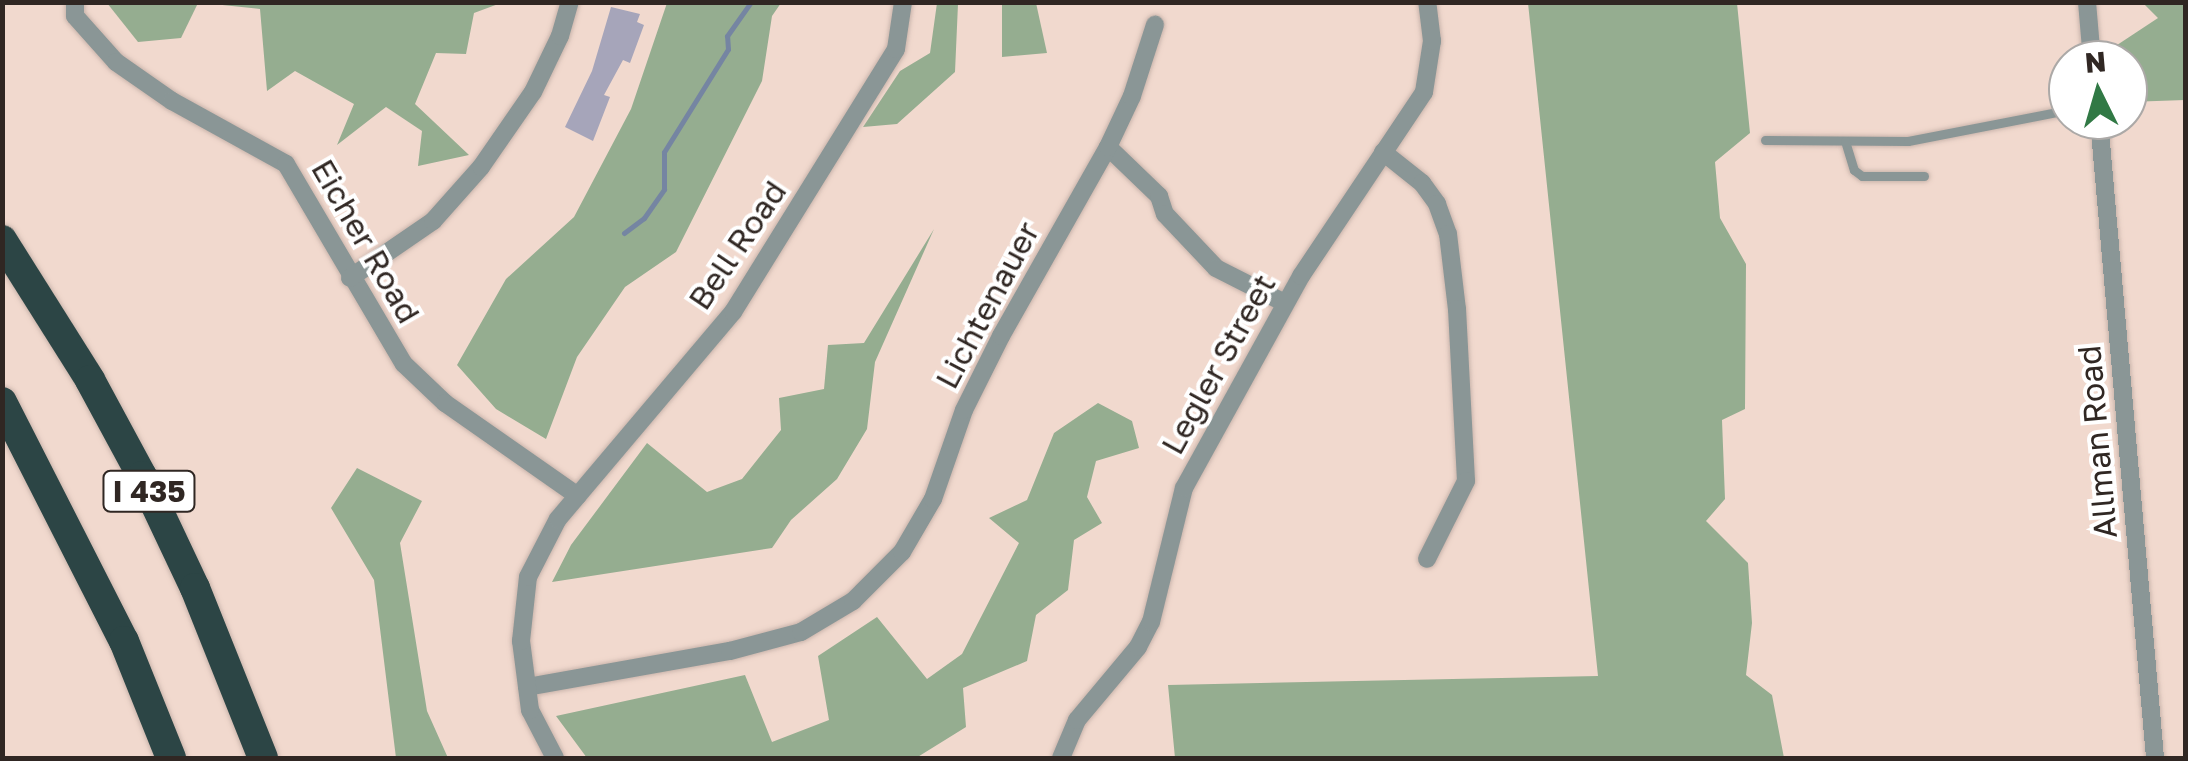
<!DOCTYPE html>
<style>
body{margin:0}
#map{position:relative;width:2188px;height:761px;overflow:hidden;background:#f1d9ce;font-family:"Golos Text",sans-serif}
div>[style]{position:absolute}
.forest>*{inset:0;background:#95ad90}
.stream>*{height:5px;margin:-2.5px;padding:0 2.5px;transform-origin:2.5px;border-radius:2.5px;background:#7585a2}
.building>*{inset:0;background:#a6a5ba}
.roads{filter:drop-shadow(0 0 2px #cab5ac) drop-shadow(0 0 2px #cab5ac)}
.lane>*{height:9px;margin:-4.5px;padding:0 4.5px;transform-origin:4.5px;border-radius:4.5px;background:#8a9696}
.street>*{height:18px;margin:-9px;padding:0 9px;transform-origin:9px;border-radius:9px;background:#8a9696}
.highway>*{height:30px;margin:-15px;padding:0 15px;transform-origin:15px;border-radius:15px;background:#2c4545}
span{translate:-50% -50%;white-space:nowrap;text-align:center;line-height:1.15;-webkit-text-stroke:8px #fff;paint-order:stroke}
.shield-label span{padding:2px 8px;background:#fff;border:2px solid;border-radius:8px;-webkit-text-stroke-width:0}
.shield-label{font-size:30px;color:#302723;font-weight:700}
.street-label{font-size:32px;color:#302723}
.frame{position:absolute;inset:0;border:5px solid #302723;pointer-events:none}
.north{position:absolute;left:2048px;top:40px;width:100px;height:100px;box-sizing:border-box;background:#fff;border:2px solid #aca9a7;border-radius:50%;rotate:355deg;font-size:28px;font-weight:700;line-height:40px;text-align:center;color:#302723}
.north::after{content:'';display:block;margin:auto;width:35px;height:45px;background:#317945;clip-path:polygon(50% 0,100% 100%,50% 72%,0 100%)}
</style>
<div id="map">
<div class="forest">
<i style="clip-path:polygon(107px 3px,198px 3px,181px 38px,138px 42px)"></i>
<i style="clip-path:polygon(203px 3px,501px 3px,474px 13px,466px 54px,436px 53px,415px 104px,469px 155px,418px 166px,422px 131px,386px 107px,337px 145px,354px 104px,295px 71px,267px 91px,260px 9px)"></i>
<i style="clip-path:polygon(667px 3px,781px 3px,772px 16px,762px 81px,676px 252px,625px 287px,577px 357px,546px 439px,496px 409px,457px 365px,506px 279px,574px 217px,631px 109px)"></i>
<i style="clip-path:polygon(937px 3px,963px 3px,958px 4px,955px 72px,897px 124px,863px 127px,900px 71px,930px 53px)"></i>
<i style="clip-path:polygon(1002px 3px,1036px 3px,1047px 53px,1002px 57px)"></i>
<i style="clip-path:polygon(1528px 3px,1737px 3px,1750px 133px,1715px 162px,1720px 218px,1746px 264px,1745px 409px,1722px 420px,1725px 499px,1706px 521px,1748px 563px,1752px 623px,1746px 675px,1772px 695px,1784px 758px,1175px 758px,1168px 685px,1598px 676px)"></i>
<i style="clip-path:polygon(2143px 3px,2185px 3px,2185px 100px,2128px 102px,2128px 60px,2109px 60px,2108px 51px,2158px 18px)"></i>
<i style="clip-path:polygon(934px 229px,875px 362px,867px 429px,837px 479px,791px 520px,772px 548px,552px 582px,571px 545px,647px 443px,707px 492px,742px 479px,781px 430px,779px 398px,824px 389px,828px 345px,864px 343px)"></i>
<i style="clip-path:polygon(1098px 403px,1132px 421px,1139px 448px,1096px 461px,1087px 497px,1102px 523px,1074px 540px,1068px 590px,1036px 615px,1027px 661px,963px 688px,966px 727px,916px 758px,587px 758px,556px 716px,745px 675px,772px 742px,829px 720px,818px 656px,877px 617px,927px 679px,962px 654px,1019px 543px,989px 518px,1027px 500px,1054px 433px)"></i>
<i style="clip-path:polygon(357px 468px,422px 501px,400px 543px,427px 711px,448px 758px,396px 758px,374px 580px,331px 508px)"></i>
</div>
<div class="stream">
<i style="left:624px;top:233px;width:25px;rotate:-37deg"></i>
<i style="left:644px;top:218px;width:35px;rotate:-55deg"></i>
<i style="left:664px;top:189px;width:37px;rotate:-90deg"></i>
<i style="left:664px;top:152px;width:121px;rotate:-58.1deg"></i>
<i style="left:728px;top:49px;width:13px;rotate:-94deg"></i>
<i style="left:727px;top:36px;width:42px;rotate:-54.8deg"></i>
</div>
<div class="building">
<i style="clip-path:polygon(611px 7px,640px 14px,637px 22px,644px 25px,630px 63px,623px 60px,604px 95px,610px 97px,593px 141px,565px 127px,592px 71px)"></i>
</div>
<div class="roads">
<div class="lane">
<i style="left:1765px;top:140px;width:143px;rotate:0.4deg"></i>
<i style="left:1908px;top:141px;width:163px;rotate:-11deg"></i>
<i style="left:1845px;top:141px;width:30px;rotate:73deg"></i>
<i style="left:1854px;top:170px;width:10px;rotate:37deg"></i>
<i style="left:1862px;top:176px;width:62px"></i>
</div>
<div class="street">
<i style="left:75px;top:2px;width:14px;rotate:90deg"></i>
<i style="left:75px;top:16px;width:62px;rotate:48.3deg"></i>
<i style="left:116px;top:62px;width:68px;rotate:34.9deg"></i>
<i style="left:172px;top:101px;width:130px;rotate:28.9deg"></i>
<i style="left:286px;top:164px;width:232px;rotate:59.5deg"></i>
<i style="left:404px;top:364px;width:57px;rotate:43.6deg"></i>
<i style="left:445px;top:403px;width:162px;rotate:35deg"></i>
<i style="left:2087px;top:2px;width:58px;rotate:85.1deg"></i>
<i style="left:2099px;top:120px;width:640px;rotate:84.98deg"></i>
<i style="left:1108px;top:147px;width:71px;rotate:43.9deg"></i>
<i style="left:1159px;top:196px;width:19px;rotate:72deg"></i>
<i style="left:1165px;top:214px;width:74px;rotate:46.6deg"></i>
<i style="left:1216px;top:268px;width:77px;rotate:26.9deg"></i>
<i style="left:1383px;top:152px;width:50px;rotate:38.5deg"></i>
<i style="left:1422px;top:183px;width:26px;rotate:54deg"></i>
<i style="left:1437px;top:204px;width:32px;rotate:70deg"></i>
<i style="left:1448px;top:234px;width:76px;rotate:83.2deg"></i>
<i style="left:1457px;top:309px;width:172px;rotate:87deg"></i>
<i style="left:1466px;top:481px;width:87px;rotate:116.6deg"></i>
<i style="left:350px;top:278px;width:101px;rotate:-34.5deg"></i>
<i style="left:433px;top:221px;width:72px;rotate:-48.4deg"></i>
<i style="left:481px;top:167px;width:91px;rotate:-55.3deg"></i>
<i style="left:533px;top:92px;width:62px;rotate:-64.3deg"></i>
<i style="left:560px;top:36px;width:35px;rotate:-74deg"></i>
<i style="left:527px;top:687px;width:206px;rotate:-10.1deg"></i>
<i style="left:730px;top:651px;width:73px;rotate:-15deg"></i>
<i style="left:801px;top:632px;width:61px;rotate:-30.8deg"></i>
<i style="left:853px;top:601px;width:69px;rotate:-45deg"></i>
<i style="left:902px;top:552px;width:61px;rotate:-59.7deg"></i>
<i style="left:933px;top:499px;width:94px;rotate:-70.8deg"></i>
<i style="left:964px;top:410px;width:83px;rotate:-63.4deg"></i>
<i style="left:1001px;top:336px;width:217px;rotate:-60.5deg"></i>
<i style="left:1108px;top:147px;width:56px;rotate:-64.8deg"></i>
<i style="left:1132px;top:96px;width:75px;rotate:-72.1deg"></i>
<i style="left:555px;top:758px;width:54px;rotate:-117.5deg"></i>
<i style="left:530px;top:710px;width:70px;rotate:-97.4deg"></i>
<i style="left:521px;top:641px;width:64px;rotate:-83.8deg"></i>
<i style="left:528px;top:577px;width:65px;rotate:-62.7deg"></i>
<i style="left:558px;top:519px;width:271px;rotate:-49.8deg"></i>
<i style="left:733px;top:312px;width:309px;rotate:-58.2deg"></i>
<i style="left:896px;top:49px;width:48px;rotate:-81.5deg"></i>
<i style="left:1061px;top:758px;width:41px;rotate:-67.2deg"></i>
<i style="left:1077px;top:720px;width:95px;rotate:-50.1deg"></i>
<i style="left:1138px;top:647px;width:28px;rotate:-63deg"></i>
<i style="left:1151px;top:622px;width:138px;rotate:-76.2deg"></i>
<i style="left:1184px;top:488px;width:242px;rotate:-61.1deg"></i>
<i style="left:1301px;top:276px;width:221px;rotate:-56.2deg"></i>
<i style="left:1424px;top:92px;width:52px;rotate:-81.1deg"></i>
<i style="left:1432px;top:41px;width:39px;rotate:-97deg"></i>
</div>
<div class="highway">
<i style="left:2px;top:240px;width:165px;rotate:57.8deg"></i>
<i style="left:90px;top:380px;width:109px;rotate:61.6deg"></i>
<i style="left:142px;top:476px;width:124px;rotate:64.7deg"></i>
<i style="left:195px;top:588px;width:183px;rotate:68.2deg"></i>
<i style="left:2px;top:402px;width:268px;rotate:63deg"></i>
<i style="left:124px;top:641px;width:126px;rotate:68.1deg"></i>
</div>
</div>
<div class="shield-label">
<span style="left:149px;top:491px">I 435</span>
</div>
<div class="street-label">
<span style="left:366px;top:241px;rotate:60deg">Eicher Road</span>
<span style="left:737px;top:245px;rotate:-56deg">Bell Road</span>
<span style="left:987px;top:305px;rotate:-62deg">Lichtenauer</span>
<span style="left:1218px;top:364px;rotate:-61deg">Legler Street</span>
<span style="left:2097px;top:442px;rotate:-95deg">Allman Road</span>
</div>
<div class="frame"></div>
<div class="north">N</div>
</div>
